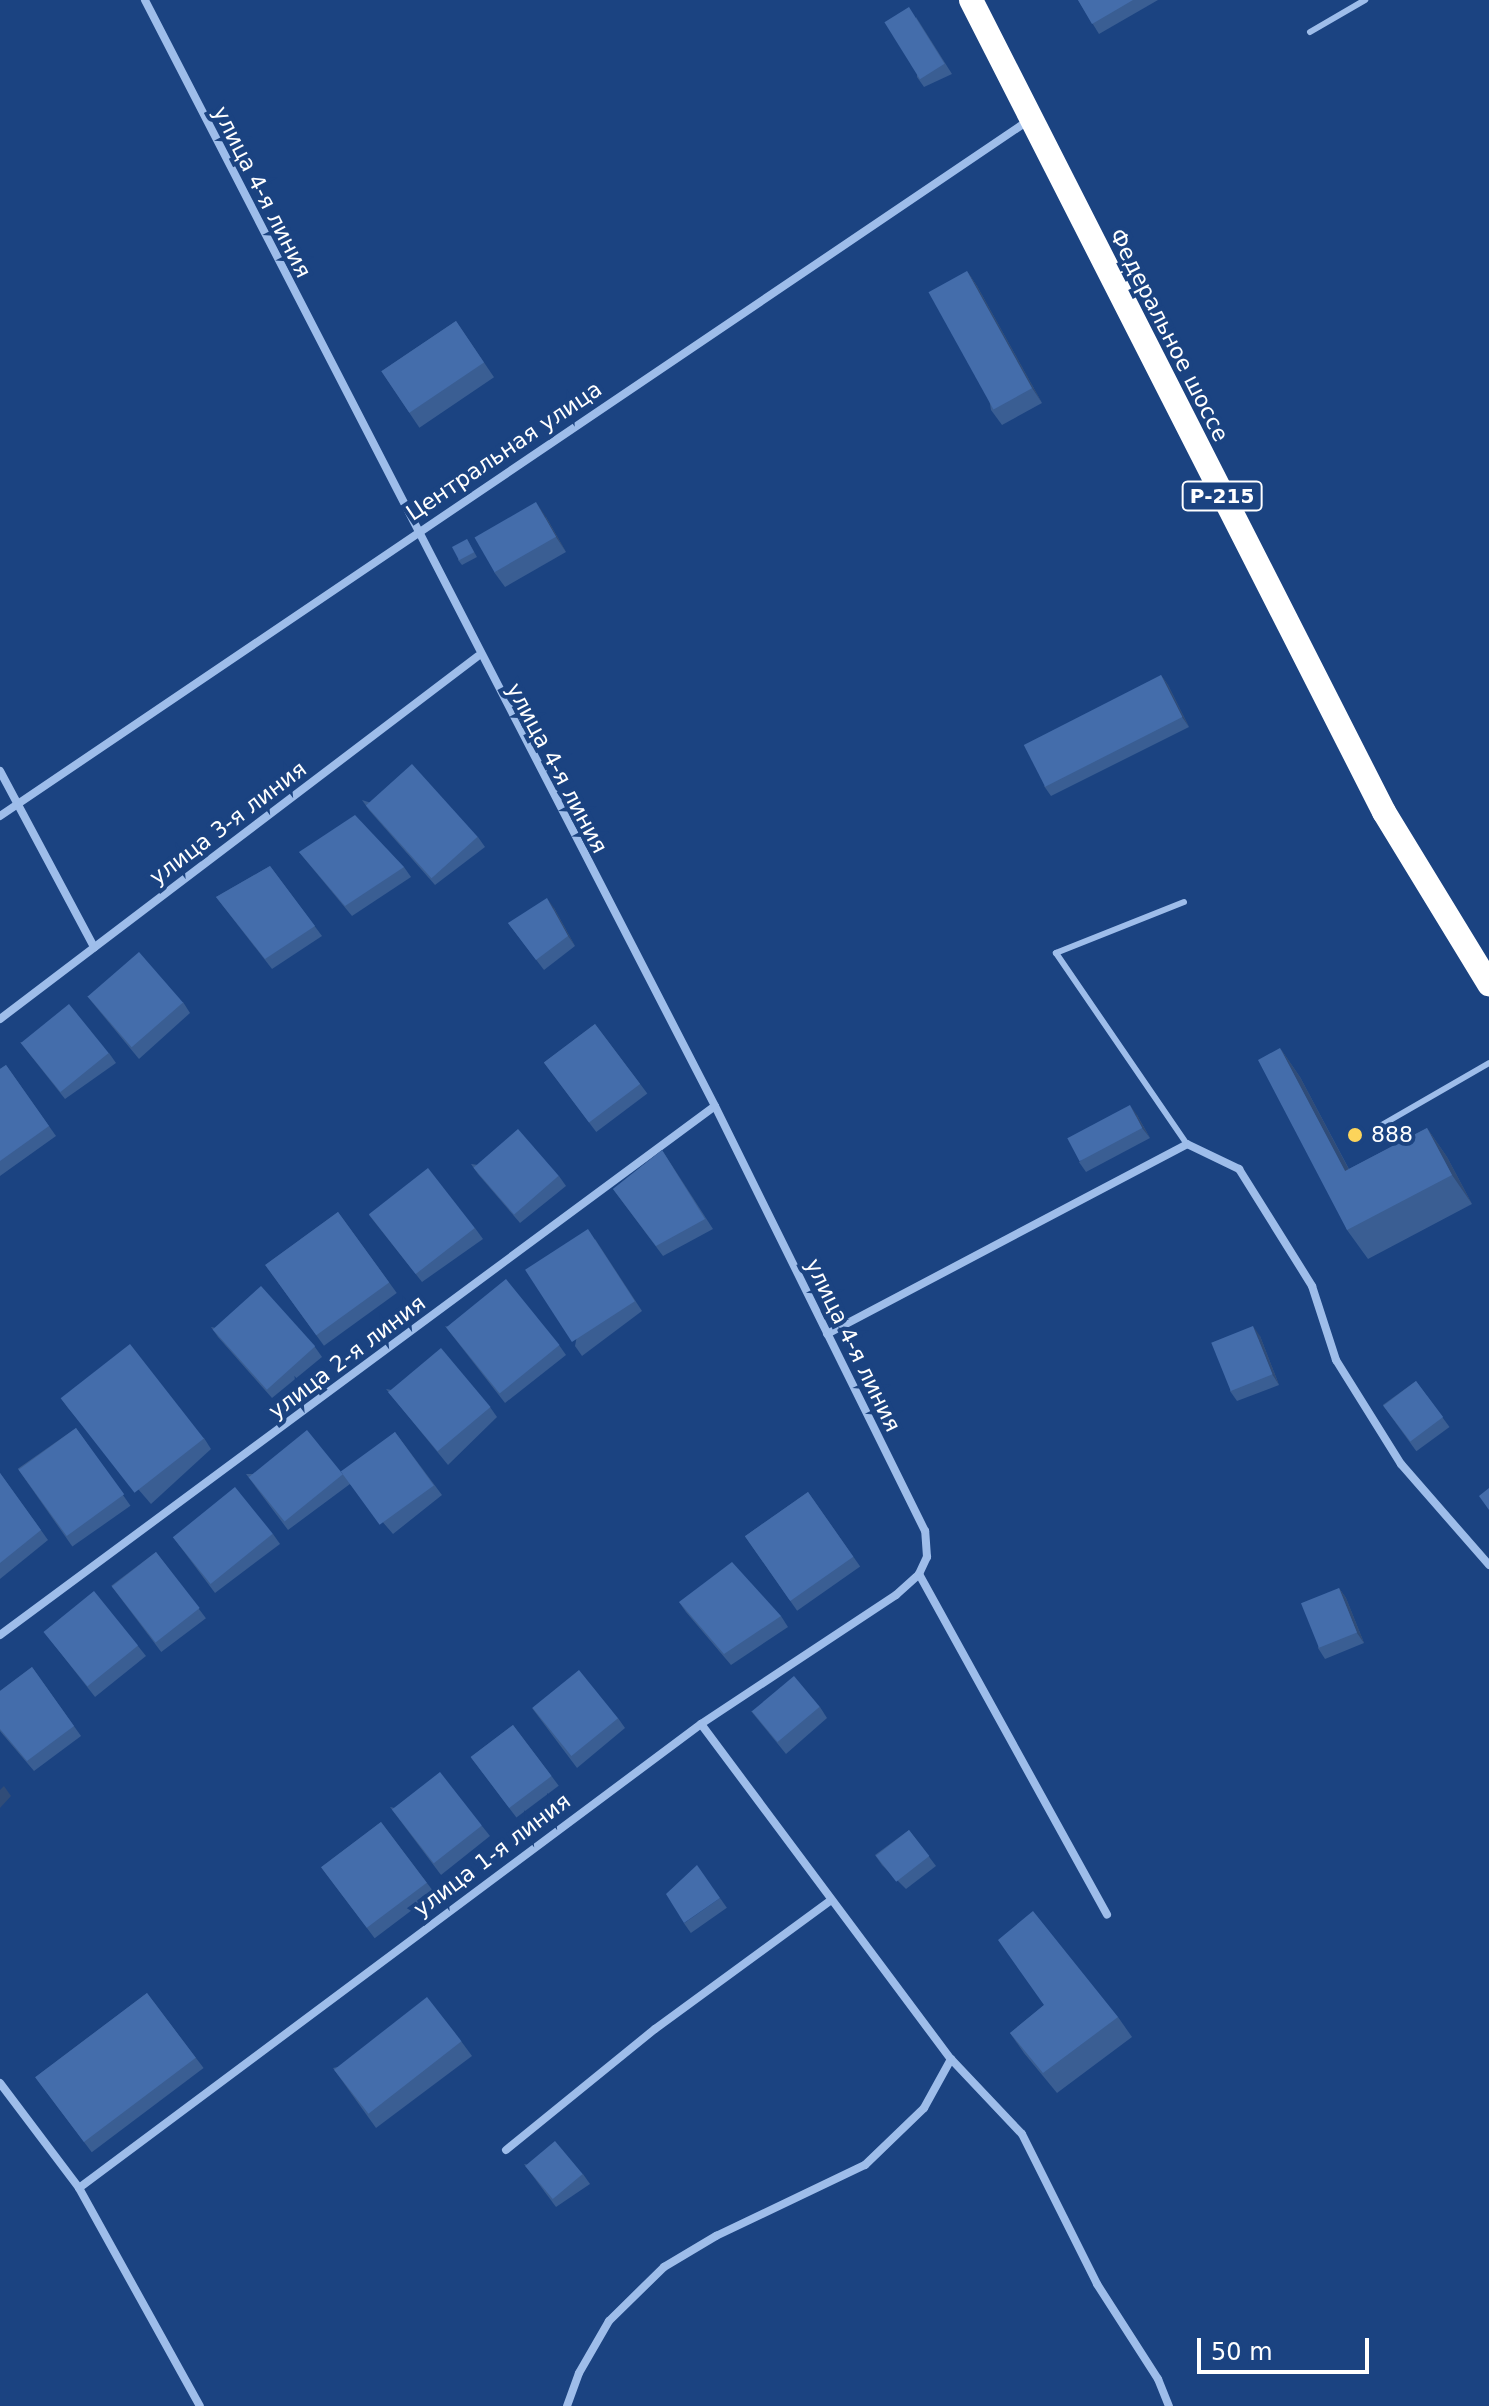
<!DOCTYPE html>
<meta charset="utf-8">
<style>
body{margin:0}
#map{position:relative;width:1489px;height:2406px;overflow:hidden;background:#1b4381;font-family:"DejaVu Sans",sans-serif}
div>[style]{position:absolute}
.lane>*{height:6px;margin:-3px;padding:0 3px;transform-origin:3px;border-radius:3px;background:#9ebdea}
.street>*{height:8px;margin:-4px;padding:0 4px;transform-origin:4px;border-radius:4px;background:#9ebdea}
.highway>*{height:24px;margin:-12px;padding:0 12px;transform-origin:12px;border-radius:12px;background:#fff}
.wall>*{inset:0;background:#3a5e93;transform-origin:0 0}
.shaded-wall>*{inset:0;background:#304c78}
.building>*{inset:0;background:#446dab;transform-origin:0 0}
.dots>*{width:22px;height:22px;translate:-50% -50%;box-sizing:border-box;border:4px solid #1b4381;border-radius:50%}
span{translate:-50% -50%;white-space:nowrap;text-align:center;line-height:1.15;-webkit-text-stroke:8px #1b4381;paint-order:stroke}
.shield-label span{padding:2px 6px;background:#1b4381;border:2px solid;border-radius:6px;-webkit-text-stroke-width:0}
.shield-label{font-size:20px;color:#fff;font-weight:700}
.street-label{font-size:22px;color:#fff}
.poi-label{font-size:22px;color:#fff}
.left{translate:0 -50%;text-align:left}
.scale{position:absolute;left:1197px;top:2338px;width:172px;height:36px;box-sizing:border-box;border:4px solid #fff;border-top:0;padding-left:10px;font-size:24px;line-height:28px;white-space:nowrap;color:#fff;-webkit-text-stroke:6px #1b4381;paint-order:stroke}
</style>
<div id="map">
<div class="lane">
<i style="left:1310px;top:32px;width:64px;rotate:-30.2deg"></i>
<i style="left:1184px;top:902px;width:138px;rotate:158.3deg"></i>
<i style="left:1056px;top:953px;width:232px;rotate:55.6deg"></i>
<i style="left:1380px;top:1126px;width:126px;rotate:-30deg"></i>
</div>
<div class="street">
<i style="left:0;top:771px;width:200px;rotate:61.9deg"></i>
<i style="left:0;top:816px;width:1242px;rotate:-34.07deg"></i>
<i style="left:0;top:1019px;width:600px;rotate:-37.21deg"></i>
<i style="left:827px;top:1334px;width:407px;rotate:-27.8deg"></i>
<i style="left:1187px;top:1144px;width:58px;rotate:25.7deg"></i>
<i style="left:1239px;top:1169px;width:138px;rotate:58deg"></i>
<i style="left:1312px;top:1286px;width:78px;rotate:72deg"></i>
<i style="left:1336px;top:1360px;width:123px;rotate:58deg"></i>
<i style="left:1401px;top:1464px;width:134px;rotate:48.9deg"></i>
<i style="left:919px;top:1574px;width:389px;rotate:61.1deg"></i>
<i style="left:0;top:1635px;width:889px;rotate:-36.5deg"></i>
<i style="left:701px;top:1724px;width:418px;rotate:53.3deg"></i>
<i style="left:951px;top:2059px;width:103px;rotate:46.6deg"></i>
<i style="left:1022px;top:2134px;width:168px;rotate:63.4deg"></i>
<i style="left:1097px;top:2284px;width:113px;rotate:57.3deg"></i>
<i style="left:1158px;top:2379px;width:29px;rotate:68deg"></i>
<i style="left:0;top:2083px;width:131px;rotate:53deg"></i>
<i style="left:79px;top:2188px;width:249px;rotate:61deg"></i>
<i style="left:506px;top:2150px;width:192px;rotate:-39.1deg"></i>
<i style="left:655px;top:2029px;width:218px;rotate:-36.2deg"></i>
<i style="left:79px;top:2188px;width:776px;rotate:-36.72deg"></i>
<i style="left:701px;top:1724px;width:234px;rotate:-33.5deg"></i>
<i style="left:896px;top:1595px;width:31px;rotate:-42deg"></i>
<i style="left:919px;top:1574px;width:19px;rotate:-65deg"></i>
<i style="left:927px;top:1557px;width:26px;rotate:-94deg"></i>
<i style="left:925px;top:1531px;width:474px;rotate:-116.3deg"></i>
<i style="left:715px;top:1106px;width:1244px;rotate:-117.27deg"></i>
<i style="left:567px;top:2406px;width:35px;rotate:-70deg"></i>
<i style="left:579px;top:2373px;width:60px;rotate:-60deg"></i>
<i style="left:609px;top:2321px;width:77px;rotate:-44.5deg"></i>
<i style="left:664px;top:2267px;width:61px;rotate:-30.8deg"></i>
<i style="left:716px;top:2236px;width:165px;rotate:-25.5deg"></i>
<i style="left:865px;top:2165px;width:82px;rotate:-44deg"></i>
<i style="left:924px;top:2108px;width:56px;rotate:-61.1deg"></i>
</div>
<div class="highway">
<i style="left:971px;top:0;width:911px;rotate:63.04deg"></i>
<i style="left:1384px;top:812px;width:202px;rotate:58.6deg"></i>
</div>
<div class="wall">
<i style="clip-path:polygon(1078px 0,1158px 0,1099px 34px)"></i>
<i style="clip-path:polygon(916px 17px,952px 74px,924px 87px,917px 77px)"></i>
<i style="clip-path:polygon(967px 271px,977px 286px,1042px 403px,1002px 425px,991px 410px)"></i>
<i style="left:456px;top:321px;width:68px;height:90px;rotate:56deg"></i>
<i style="clip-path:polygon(546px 517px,566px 552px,505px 587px,494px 572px)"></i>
<i style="clip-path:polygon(467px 539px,477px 557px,462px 565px,458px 560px)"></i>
<i style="clip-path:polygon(1161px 675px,1168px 685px,1189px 727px,1051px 796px,1044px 786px)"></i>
<i style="clip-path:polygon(362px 800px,478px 837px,485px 847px,435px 885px,369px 810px)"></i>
<i style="clip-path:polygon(299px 852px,404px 867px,411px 877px,352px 916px)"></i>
<i style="clip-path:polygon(270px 866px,322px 936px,272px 969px,216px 897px)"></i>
<i style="clip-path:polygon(554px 908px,575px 946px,544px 970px,508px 923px)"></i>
<i style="clip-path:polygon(87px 996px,183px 1002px,190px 1013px,139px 1059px)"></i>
<i style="left:595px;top:1024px;width:87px;height:64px;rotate:53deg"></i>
<i style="clip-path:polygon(20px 1042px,109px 1053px,116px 1063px,65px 1099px)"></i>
<i style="clip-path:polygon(1280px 1048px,1300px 1077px,1349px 1169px,1427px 1128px,1447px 1157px,1472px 1204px,1368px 1259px,1347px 1230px)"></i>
<i style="clip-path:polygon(6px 1065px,56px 1136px,0 1176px,0 1069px)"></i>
<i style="clip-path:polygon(1137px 1115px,1150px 1138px,1086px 1172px,1079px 1162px)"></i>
<i style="clip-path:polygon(662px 1150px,713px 1229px,663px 1256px,613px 1189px)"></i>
<i style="clip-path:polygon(471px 1164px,559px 1176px,566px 1186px,520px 1223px,478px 1174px)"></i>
<i style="left:338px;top:1212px;width:100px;height:90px;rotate:54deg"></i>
<i style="clip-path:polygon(369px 1215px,475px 1228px,483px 1239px,422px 1282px)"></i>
<i style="clip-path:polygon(595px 1239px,642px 1311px,582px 1356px,575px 1346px)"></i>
<i style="clip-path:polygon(445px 1326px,559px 1345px,566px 1355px,505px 1403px)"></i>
<i style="clip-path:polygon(211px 1327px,315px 1347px,322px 1357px,272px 1398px,218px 1337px)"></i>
<i style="clip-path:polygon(1260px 1336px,1279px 1385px,1237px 1401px,1230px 1391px)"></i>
<i style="left:1416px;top:1381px;width:57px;height:41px;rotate:54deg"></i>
<i style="clip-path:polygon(386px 1389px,490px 1407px,497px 1417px,448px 1465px)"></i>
<i style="clip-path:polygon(61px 1398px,204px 1438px,211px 1449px,151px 1504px,68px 1408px)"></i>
<i style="left:76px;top:1428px;width:95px;height:71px;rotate:55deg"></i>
<i style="clip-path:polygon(395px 1432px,442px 1495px,393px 1534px,350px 1484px,288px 1530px,246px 1474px,343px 1474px)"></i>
<i style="clip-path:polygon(0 1473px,48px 1540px,0 1579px)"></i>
<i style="left:808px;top:1492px;width:91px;height:77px;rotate:55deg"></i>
<i style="clip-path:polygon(273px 1534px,280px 1544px,215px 1593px,173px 1537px)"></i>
<i style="left:156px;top:1552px;width:83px;height:56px;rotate:53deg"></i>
<i style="clip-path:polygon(1339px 1588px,1346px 1598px,1364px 1643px,1325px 1659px,1318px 1648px)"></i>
<i style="clip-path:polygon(679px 1602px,781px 1616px,788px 1627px,731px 1665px,686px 1612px)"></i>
<i style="clip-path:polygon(45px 1633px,138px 1646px,146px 1656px,95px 1697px)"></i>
<i style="clip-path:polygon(32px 1667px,81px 1736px,34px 1771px,0 1731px,0 1691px)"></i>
<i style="clip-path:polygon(820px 1707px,827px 1718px,786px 1754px,751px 1711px)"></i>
<i style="clip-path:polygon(532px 1708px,618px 1718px,625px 1728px,577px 1768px)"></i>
<i style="left:513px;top:1725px;width:76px;height:53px;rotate:53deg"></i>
<i style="clip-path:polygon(390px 1807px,482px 1826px,490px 1836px,441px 1875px)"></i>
<i style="left:381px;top:1822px;width:89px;height:75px;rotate:53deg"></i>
<i style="clip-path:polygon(909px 1830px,936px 1866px,906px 1889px,882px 1865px,875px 1855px)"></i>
<i style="left:720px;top:1898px;width:12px;height:44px;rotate:55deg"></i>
<i style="left:147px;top:1993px;width:94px;height:140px;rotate:53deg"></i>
<i style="clip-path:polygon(1044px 2005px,1118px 2017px,1132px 2037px,1057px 2093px,1024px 2053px,1010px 2033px)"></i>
<i style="clip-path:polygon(461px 2041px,472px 2056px,376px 2128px,333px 2068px)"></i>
<i style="clip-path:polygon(524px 2164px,583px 2174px,590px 2184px,556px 2207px)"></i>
</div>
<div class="shaded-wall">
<i style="clip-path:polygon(967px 271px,977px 286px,1042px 403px,1032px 388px)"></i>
<i style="clip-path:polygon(536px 502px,546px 517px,566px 552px,556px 537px)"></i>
<i style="clip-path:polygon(1161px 675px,1168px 685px,1189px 727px,1182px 717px)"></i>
<i style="clip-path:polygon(547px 898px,554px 908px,575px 946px,568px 936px)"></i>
<i style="clip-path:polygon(1280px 1048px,1300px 1077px,1365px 1200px,1345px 1171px)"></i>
<i style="clip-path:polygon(1130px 1105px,1137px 1115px,1150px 1138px,1142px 1128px)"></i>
<i style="clip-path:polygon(1427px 1128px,1447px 1157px,1472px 1204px,1452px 1175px)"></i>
<i style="clip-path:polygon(1253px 1326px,1260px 1336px,1279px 1385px,1272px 1374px)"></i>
<i style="clip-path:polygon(1339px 1588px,1346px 1598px,1364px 1643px,1357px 1633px)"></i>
<i style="clip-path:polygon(4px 1786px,11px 1796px,0 1808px,0 1790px)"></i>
</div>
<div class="building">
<i style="clip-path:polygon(1078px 0,1133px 0,1092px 24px)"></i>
<i style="left:909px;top:7px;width:67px;height:29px;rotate:58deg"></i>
<i style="left:967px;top:271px;width:134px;height:44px;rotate:61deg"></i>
<i style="left:456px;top:321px;width:50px;height:90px;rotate:56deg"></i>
<i style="left:536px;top:502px;width:40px;height:71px;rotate:60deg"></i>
<i style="left:467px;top:539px;width:15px;height:17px;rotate:62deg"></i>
<i style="left:1161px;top:675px;width:47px;height:154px;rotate:63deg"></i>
<i style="left:412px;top:764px;width:98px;height:62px;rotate:48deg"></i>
<i style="clip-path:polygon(355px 815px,404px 867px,345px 906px,299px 852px)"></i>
<i style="clip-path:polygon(270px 866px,315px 926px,265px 959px,216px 897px)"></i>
<i style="clip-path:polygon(547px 898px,568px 936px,536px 960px,508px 923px)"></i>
<i style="left:139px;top:952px;width:67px;height:68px;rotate:49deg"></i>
<i style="left:69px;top:1004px;width:63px;height:62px;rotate:51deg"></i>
<i style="left:595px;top:1024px;width:75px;height:64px;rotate:53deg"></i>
<i style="clip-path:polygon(1280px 1048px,1345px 1171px,1427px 1128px,1452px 1175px,1347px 1230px,1258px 1060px)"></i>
<i style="clip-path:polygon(6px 1065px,49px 1126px,0 1161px,0 1069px)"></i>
<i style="left:1130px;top:1105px;width:26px;height:71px;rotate:62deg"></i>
<i style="left:518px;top:1129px;width:62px;height:59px;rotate:49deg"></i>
<i style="clip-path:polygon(662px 1150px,705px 1219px,656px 1246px,613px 1189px)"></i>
<i style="left:428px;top:1168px;width:76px;height:75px;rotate:52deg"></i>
<i style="left:338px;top:1212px;width:87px;height:90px;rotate:54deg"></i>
<i style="left:588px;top:1229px;width:86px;height:75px;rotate:57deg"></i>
<i style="left:506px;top:1279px;width:85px;height:77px;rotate:51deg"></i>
<i style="left:261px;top:1286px;width:81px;height:65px;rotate:48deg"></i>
<i style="left:1253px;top:1326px;width:52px;height:45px;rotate:68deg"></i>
<i style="left:130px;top:1344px;width:120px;height:88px;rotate:52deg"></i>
<i style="left:441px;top:1348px;width:77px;height:69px;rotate:50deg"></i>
<i style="left:1416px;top:1381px;width:45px;height:41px;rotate:53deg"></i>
<i style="left:76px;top:1428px;width:82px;height:71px;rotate:54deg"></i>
<i style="left:307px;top:1430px;width:57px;height:75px;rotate:51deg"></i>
<i style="left:395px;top:1432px;width:66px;height:67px;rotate:54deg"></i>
<i style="clip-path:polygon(0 1473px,41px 1530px,0 1563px)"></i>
<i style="left:235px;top:1487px;width:60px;height:80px;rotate:51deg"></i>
<i style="clip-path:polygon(1489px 1488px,1489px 1510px,1479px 1496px)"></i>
<i style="left:808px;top:1492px;width:79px;height:77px;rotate:55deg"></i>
<i style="left:156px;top:1552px;width:71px;height:56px;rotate:52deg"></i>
<i style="clip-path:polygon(732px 1562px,781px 1616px,724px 1654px,679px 1602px)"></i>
<i style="left:1339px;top:1588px;width:48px;height:41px;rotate:68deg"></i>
<i style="left:94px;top:1591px;width:70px;height:65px;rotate:51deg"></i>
<i style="clip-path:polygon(32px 1667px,74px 1726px,27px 1761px,0 1729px,0 1691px)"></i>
<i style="left:579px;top:1670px;width:62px;height:60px;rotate:51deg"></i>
<i style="left:794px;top:1676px;width:40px;height:55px;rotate:50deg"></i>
<i style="left:513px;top:1725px;width:64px;height:53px;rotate:53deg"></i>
<i style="left:440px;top:1772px;width:68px;height:61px;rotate:52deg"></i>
<i style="left:381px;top:1822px;width:76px;height:75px;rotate:53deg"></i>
<i style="left:909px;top:1830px;width:33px;height:42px;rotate:52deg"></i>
<i style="clip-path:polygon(697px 1865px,720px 1898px,684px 1923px,666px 1894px)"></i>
<i style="clip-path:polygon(1033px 1911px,1118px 2017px,1043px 2073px,1010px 2033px,1044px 2005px,998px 1940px)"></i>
<i style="left:147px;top:1993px;width:81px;height:140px;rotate:53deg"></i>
<i style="left:427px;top:1997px;width:56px;height:118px;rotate:52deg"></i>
<i style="left:555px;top:2141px;width:43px;height:39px;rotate:50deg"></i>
</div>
<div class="dots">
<i style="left:1355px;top:1135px;background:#fcd45b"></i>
</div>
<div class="shield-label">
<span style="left:1222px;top:496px">Р-215</span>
</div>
<div class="street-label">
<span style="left:262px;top:192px;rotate:63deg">улица 4-я линия</span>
<span style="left:1169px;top:335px;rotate:63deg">Федеральное шоссе</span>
<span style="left:504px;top:451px;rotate:-34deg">Центральная улица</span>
<span style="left:557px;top:768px;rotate:62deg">улица 4-я линия</span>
<span style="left:228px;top:823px;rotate:-37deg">улица 3-я линия</span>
<span style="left:853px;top:1345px;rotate:64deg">улица 4-я линия</span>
<span style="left:347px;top:1357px;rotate:-37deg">улица 2-я линия</span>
<span style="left:492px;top:1855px;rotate:-37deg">улица 1-я линия</span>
</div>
<div class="poi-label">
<span class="left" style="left:1371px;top:1135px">888</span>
</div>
<div class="scale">50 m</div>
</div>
